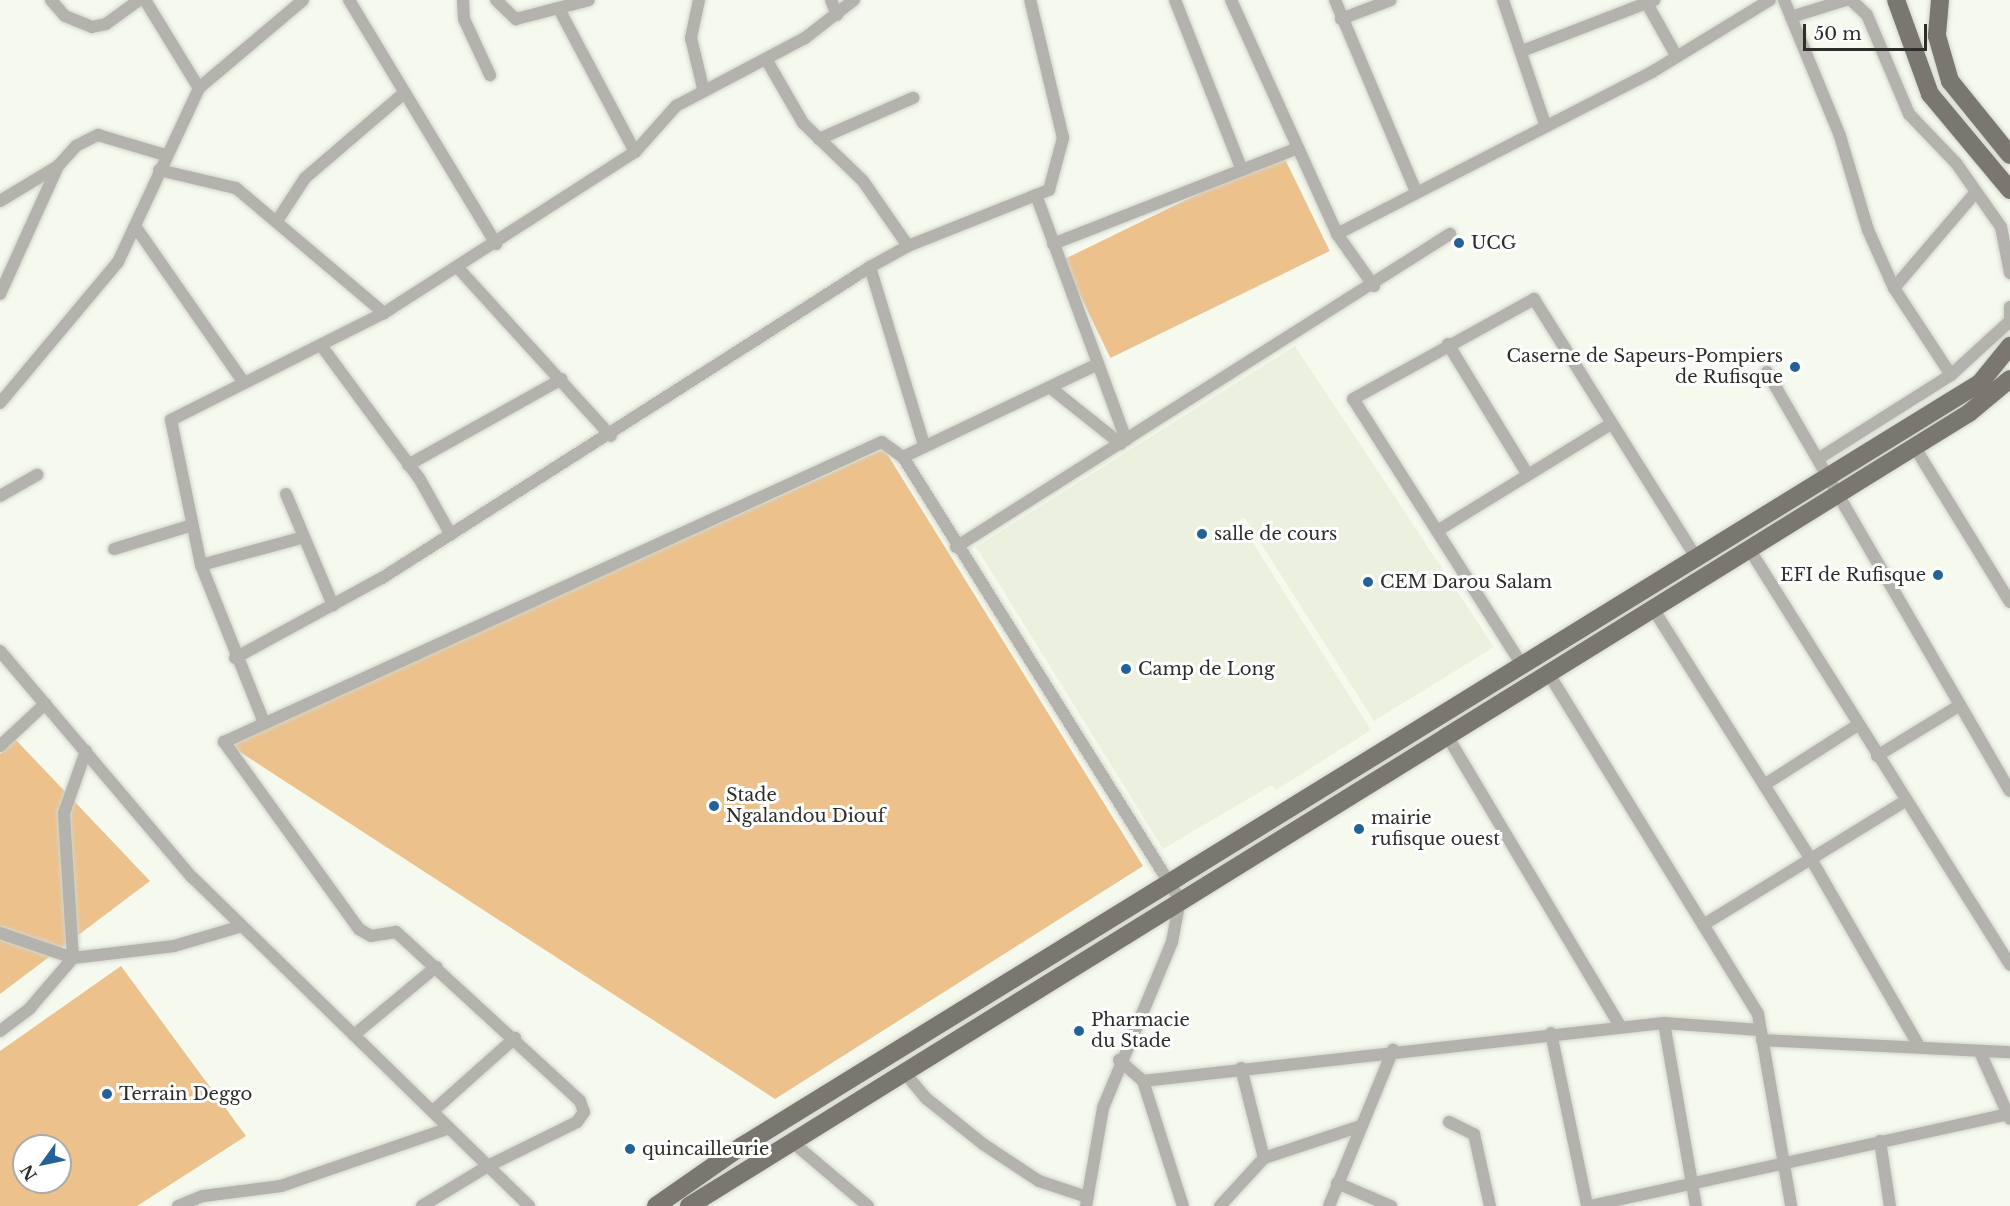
<!DOCTYPE html>
<style>
body{margin:0}
#map{position:relative;width:2010px;height:1206px;overflow:hidden;background:#f6faee;font-family:"Libre Baskerville",serif}
div>[style]{position:absolute}
.built>*{inset:0;background:#ebf1de}
.green>*{inset:0;background:#ecc18c;transform-origin:0 0}
.roads{filter:drop-shadow(0 0 2px #d2d5cb) drop-shadow(0 0 2px #d2d5cb)}
.street>*{height:12px;margin:-6px;padding:0 6px;transform-origin:6px;border-radius:6px;background:#b3b2ad}
.primary>*{height:18px;margin:-9px;padding:0 9px;transform-origin:9px;border-radius:9px;background:#79776e}
.dots>*{width:16px;height:16px;translate:-50% -50%;box-sizing:border-box;border:3px solid #fff;border-radius:50%}
span{translate:-50% -50%;white-space:nowrap;text-align:center;line-height:1.15;-webkit-text-stroke:6px #fff;paint-order:stroke}
.poi-label{font-size:18px;color:#2d2e2a}
.left{translate:0 -50%;text-align:left}
.right{translate:-100% -50%;text-align:right}
.north{position:absolute;left:12px;top:1134px;width:60px;height:60px;box-sizing:border-box;background:#fff;border:2px solid #ababaa;border-radius:50%;rotate:237deg;font-size:16px;font-weight:700;line-height:24px;text-align:center;color:#2d2e2a}
.north::after{content:'';display:block;margin:auto;width:21px;height:27px;background:#226298;clip-path:polygon(50% 0,100% 100%,50% 72%,0 100%)}
.scale{position:absolute;left:1803px;top:24px;width:124px;height:27px;box-sizing:border-box;border:3px solid #2d2e2a;border-top:0;padding-left:8px;font-size:18px;line-height:21px;white-space:nowrap;color:#2d2e2a;-webkit-text-stroke:4px #fff;paint-order:stroke}
</style>
<div id="map">
<div class="built">
<i style="clip-path:polygon(1295px 346px,1494px 647px,1374px 721px,1244px 517px,1239px 521px,1371px 730px,1276px 790px,1272px 785px,1163px 849px,976px 547px)"></i>
</div>
<div class="green">
<i style="left:1282px;top:153px;width:109px;height:244px;rotate:64deg"></i>
<i style="clip-path:polygon(884px 449px,1143px 866px,775px 1099px,229px 745px)"></i>
<i style="clip-path:polygon(16px 740px,150px 881px,0 994px,0 754px)"></i>
<i style="clip-path:polygon(evenodd,121px 966px,246px 1136px,137px 1206px,0 1206px,0 1051px,121px 966px,24px 1146px,60px 1146px,60px 1182px,24px 1182px,24px 1146px)"></i>
</div>
<div class="roads">
<div class="street">
<i style="left:51px;top:0;width:21px;rotate:49deg"></i>
<i style="left:65px;top:16px;width:29px;rotate:22deg"></i>
<i style="left:92px;top:27px;width:14px;rotate:-12deg"></i>
<i style="left:106px;top:24px;width:41px;rotate:-36deg"></i>
<i style="left:145px;top:0;width:103px;rotate:58.5deg"></i>
<i style="left:349px;top:0;width:285px;rotate:58.9deg"></i>
<i style="left:463px;top:0;width:19px;rotate:87deg"></i>
<i style="left:464px;top:19px;width:62px;rotate:65.1deg"></i>
<i style="left:496px;top:0;width:28px;rotate:44deg"></i>
<i style="left:516px;top:19px;width:75px;rotate:-14.6deg"></i>
<i style="left:699px;top:0;width:39px;rotate:102deg"></i>
<i style="left:691px;top:38px;width:51px;rotate:76.5deg"></i>
<i style="left:831px;top:0;width:16px;rotate:68deg"></i>
<i style="left:1175px;top:0;width:183px;rotate:68.5deg"></i>
<i style="left:1231px;top:0;width:257px;rotate:65.6deg"></i>
<i style="left:1337px;top:234px;width:64px;rotate:54.6deg"></i>
<i style="left:1335px;top:0;width:208px;rotate:67.1deg"></i>
<i style="left:1503px;top:0;width:131px;rotate:71.3deg"></i>
<i style="left:1645px;top:0;width:65px;rotate:60.7deg"></i>
<i style="left:1784px;top:0;width:147px;rotate:67.6deg"></i>
<i style="left:1840px;top:136px;width:98px;rotate:73.4deg"></i>
<i style="left:1868px;top:230px;width:64px;rotate:65.9deg"></i>
<i style="left:1894px;top:288px;width:104px;rotate:56.8deg"></i>
<i style="left:1851px;top:0;width:22px;rotate:43deg"></i>
<i style="left:1867px;top:15px;width:108px;rotate:67deg"></i>
<i style="left:1909px;top:114px;width:68px;rotate:46.2deg"></i>
<i style="left:1956px;top:163px;width:78px;rotate:54.9deg"></i>
<i style="left:2001px;top:227px;width:47px;rotate:78.9deg"></i>
<i style="left:559px;top:9px;width:162px;rotate:62deg"></i>
<i style="left:1791px;top:17px;width:58px;rotate:-17.2deg"></i>
<i style="left:1341px;top:19px;width:53px;rotate:-20.8deg"></i>
<i style="left:1522px;top:51px;width:142px;rotate:-21.1deg"></i>
<i style="left:766px;top:59px;width:74px;rotate:60deg"></i>
<i style="left:803px;top:123px;width:83px;rotate:44deg"></i>
<i style="left:863px;top:181px;width:79px;rotate:55.3deg"></i>
<i style="left:819px;top:139px;width:103px;rotate:-23.6deg"></i>
<i style="left:159px;top:170px;width:79px;rotate:13.2deg"></i>
<i style="left:236px;top:188px;width:194px;rotate:40.2deg"></i>
<i style="left:1036px;top:195px;width:261px;rotate:69.8deg"></i>
<i style="left:0;top:201px;width:68px;rotate:-31.1deg"></i>
<i style="left:277px;top:221px;width:51px;rotate:-56.9deg"></i>
<i style="left:305px;top:178px;width:130px;rotate:-40.6deg"></i>
<i style="left:135px;top:226px;width:191px;rotate:55.2deg"></i>
<i style="left:1337px;top:234px;width:354px;rotate:-27.2deg"></i>
<i style="left:1652px;top:72px;width:138px;rotate:-31.4deg"></i>
<i style="left:1053px;top:244px;width:261px;rotate:-21.4deg"></i>
<i style="left:870px;top:267px;width:186px;rotate:73.1deg"></i>
<i style="left:458px;top:268px;width:227px;rotate:47.7deg"></i>
<i style="left:1894px;top:288px;width:126px;rotate:-49.5deg"></i>
<i style="left:0;top:294px;width:141px;rotate:-65.6deg"></i>
<i style="left:58px;top:166px;width:27px;rotate:-48deg"></i>
<i style="left:76px;top:146px;width:25px;rotate:-27deg"></i>
<i style="left:98px;top:135px;width:70px;rotate:16.6deg"></i>
<i style="left:2010px;top:321px;width:14px;rotate:-90deg"></i>
<i style="left:1448px;top:344px;width:153px;rotate:58.6deg"></i>
<i style="left:323px;top:348px;width:162px;rotate:53.6deg"></i>
<i style="left:419px;top:478px;width:65px;rotate:60.7deg"></i>
<i style="left:1767px;top:372px;width:484px;rotate:59.9deg"></i>
<i style="left:1052px;top:389px;width:88px;rotate:38.6deg"></i>
<i style="left:0;top:403px;width:184px;rotate:-50.1deg"></i>
<i style="left:118px;top:262px;width:192px;rotate:-65deg"></i>
<i style="left:199px;top:88px;width:136px;rotate:-40.2deg"></i>
<i style="left:1914px;top:446px;width:183px;rotate:58.4deg"></i>
<i style="left:903px;top:457px;width:216px;rotate:-25.5deg"></i>
<i style="left:1818px;top:459px;width:157px;rotate:-32.3deg"></i>
<i style="left:1951px;top:375px;width:80px;rotate:-42.5deg"></i>
<i style="left:408px;top:465px;width:176px;rotate:-29.2deg"></i>
<i style="left:286px;top:494px;width:121px;rotate:67.1deg"></i>
<i style="left:0;top:496px;width:43px;rotate:-29.6deg"></i>
<i style="left:1437px;top:531px;width:202px;rotate:-31.6deg"></i>
<i style="left:956px;top:547px;width:585px;rotate:-32.36deg"></i>
<i style="left:1748px;top:547px;width:493px;rotate:57.9deg"></i>
<i style="left:114px;top:549px;width:78px;rotate:-17deg"></i>
<i style="left:201px;top:565px;width:104px;rotate:-15.1deg"></i>
<i style="left:1652px;top:607px;width:298px;rotate:57.8deg"></i>
<i style="left:1811px;top:859px;width:214px;rotate:60deg"></i>
<i style="left:0;top:651px;width:297px;rotate:49.7deg"></i>
<i style="left:192px;top:877px;width:471px;rotate:44.3deg"></i>
<i style="left:235px;top:658px;width:167px;rotate:-28.6deg"></i>
<i style="left:382px;top:578px;width:579px;rotate:-32.51deg"></i>
<i style="left:870px;top:267px;width:43px;rotate:-28.9deg"></i>
<i style="left:908px;top:246px;width:152px;rotate:-21.7deg"></i>
<i style="left:1049px;top:190px;width:54px;rotate:-74.9deg"></i>
<i style="left:1063px;top:138px;width:142px;rotate:-103.4deg"></i>
<i style="left:1522px;top:665px;width:315px;rotate:-122.4deg"></i>
<i style="left:1353px;top:399px;width:207px;rotate:-28.9deg"></i>
<i style="left:1534px;top:299px;width:305px;rotate:57.9deg"></i>
<i style="left:1547px;top:671px;width:403px;rotate:58.4deg"></i>
<i style="left:1758px;top:1014px;width:195px;rotate:80.2deg"></i>
<i style="left:263px;top:720px;width:167px;rotate:-111.8deg"></i>
<i style="left:201px;top:565px;width:148px;rotate:-101.7deg"></i>
<i style="left:171px;top:420px;width:238px;rotate:-26.7deg"></i>
<i style="left:384px;top:313px;width:298px;rotate:-32.7deg"></i>
<i style="left:635px;top:152px;width:62px;rotate:-48.3deg"></i>
<i style="left:676px;top:106px;width:146px;rotate:-27.8deg"></i>
<i style="left:805px;top:38px;width:62px;rotate:-37.8deg"></i>
<i style="left:1446px;top:734px;width:341px;rotate:59.2deg"></i>
<i style="left:0;top:746px;width:62px;rotate:-43deg"></i>
<i style="left:1877px;top:756px;width:94px;rotate:-31.5deg"></i>
<i style="left:1764px;top:785px;width:112px;rotate:-32.6deg"></i>
<i style="left:1703px;top:925px;width:237px;rotate:-31.5deg"></i>
<i style="left:0;top:933px;width:77px;rotate:18.9deg"></i>
<i style="left:73px;top:958px;width:145px;rotate:-93.6deg"></i>
<i style="left:64px;top:813px;width:66px;rotate:-70.5deg"></i>
<i style="left:1664px;top:1023px;width:186px;rotate:80.1deg"></i>
<i style="left:0;top:1031px;width:38px;rotate:-37deg"></i>
<i style="left:30px;top:1008px;width:66px;rotate:-49.3deg"></i>
<i style="left:73px;top:958px;width:102px;rotate:-6.8deg"></i>
<i style="left:174px;top:946px;width:71px;rotate:-16.4deg"></i>
<i style="left:1551px;top:1033px;width:177px;rotate:78.2deg"></i>
<i style="left:354px;top:1035px;width:107px;rotate:-39.7deg"></i>
<i style="left:1762px;top:1040px;width:248px;rotate:2.8deg"></i>
<i style="left:1980px;top:1052px;width:73px;rotate:65.9deg"></i>
<i style="left:1119px;top:1060px;width:32px;rotate:41deg"></i>
<i style="left:1143px;top:1081px;width:131px;rotate:72.3deg"></i>
<i style="left:1241px;top:1068px;width:93px;rotate:75.7deg"></i>
<i style="left:904px;top:1072px;width:35px;rotate:50deg"></i>
<i style="left:927px;top:1099px;width:72px;rotate:38.8deg"></i>
<i style="left:983px;top:1144px;width:67px;rotate:33.5deg"></i>
<i style="left:1039px;top:1181px;width:51px;rotate:18.4deg"></i>
<i style="left:1143px;top:1081px;width:524px;rotate:-6.35deg"></i>
<i style="left:1664px;top:1023px;width:96px;rotate:4.2deg"></i>
<i style="left:433px;top:1111px;width:110px;rotate:-41.7deg"></i>
<i style="left:1449px;top:1122px;width:28px;rotate:26deg"></i>
<i style="left:1474px;top:1134px;width:74px;rotate:77.5deg"></i>
<i style="left:791px;top:1141px;width:101px;rotate:40.2deg"></i>
<i style="left:1880px;top:1141px;width:66px;rotate:81.3deg"></i>
<i style="left:1337px;top:1183px;width:59px;rotate:23.1deg"></i>
<i style="left:178px;top:1206px;width:27px;rotate:-22deg"></i>
<i style="left:203px;top:1196px;width:79px;rotate:-7.3deg"></i>
<i style="left:281px;top:1186px;width:178px;rotate:-19deg"></i>
<i style="left:422px;top:1206px;width:77px;rotate:-31.2deg"></i>
<i style="left:488px;top:1166px;width:99px;rotate:-26.3deg"></i>
<i style="left:577px;top:1122px;width:12px;rotate:-55deg"></i>
<i style="left:584px;top:1112px;width:12px;rotate:-110deg"></i>
<i style="left:580px;top:1101px;width:250px;rotate:-137.4deg"></i>
<i style="left:396px;top:932px;width:25px;rotate:171deg"></i>
<i style="left:371px;top:936px;width:14px;rotate:-150deg"></i>
<i style="left:359px;top:929px;width:231px;rotate:-125.8deg"></i>
<i style="left:224px;top:742px;width:723px;rotate:-24.51deg"></i>
<i style="left:882px;top:442px;width:26px;rotate:36deg"></i>
<i style="left:903px;top:457px;width:522px;rotate:57.98deg"></i>
<i style="left:1180px;top:900px;width:43px;rotate:100.8deg"></i>
<i style="left:1172px;top:942px;width:180px;rotate:112.6deg"></i>
<i style="left:1103px;top:1108px;width:99px;rotate:99.8deg"></i>
<i style="left:1220px;top:1206px;width:65px;rotate:-47.5deg"></i>
<i style="left:1264px;top:1158px;width:102px;rotate:-18.3deg"></i>
<i style="left:1329px;top:1206px;width:169px;rotate:-67.7deg"></i>
<i style="left:1590px;top:1206px;width:429px;rotate:-12.4deg"></i>
</div>
<div class="primary">
<i style="left:1896px;top:0;width:100px;rotate:70.1deg"></i>
<i style="left:1930px;top:94px;width:125px;rotate:50.2deg"></i>
<i style="left:1940px;top:0;width:36px;rotate:95deg"></i>
<i style="left:1937px;top:36px;width:47px;rotate:73.9deg"></i>
<i style="left:1950px;top:81px;width:95px;rotate:51deg"></i>
<i style="left:656px;top:1206px;width:105px;rotate:-34.9deg"></i>
<i style="left:742px;top:1146px;width:1454px;rotate:-31.65deg"></i>
<i style="left:1980px;top:383px;width:48px;rotate:-51deg"></i>
<i style="left:689px;top:1206px;width:1506px;rotate:-31.78deg"></i>
<i style="left:1969px;top:413px;width:53px;rotate:-39.7deg"></i>
</div>
</div>
<div class="dots">
<i style="left:1459px;top:243px;background:#226298"></i>
<i style="left:1795px;top:367px;background:#226298"></i>
<i style="left:1202px;top:534px;background:#226298"></i>
<i style="left:1938px;top:575px;background:#226298"></i>
<i style="left:1368px;top:582px;background:#226298"></i>
<i style="left:1126px;top:669px;background:#226298"></i>
<i style="left:714px;top:806px;background:#226298"></i>
<i style="left:1359px;top:829px;background:#226298"></i>
<i style="left:1079px;top:1031px;background:#226298"></i>
<i style="left:107px;top:1094px;background:#226298"></i>
<i style="left:630px;top:1149px;background:#226298"></i>
</div>
<div class="poi-label">
<span class="left" style="left:1471px;top:243px">UCG</span>
<span class="right" style="left:1783px;top:367px">Caserne de Sapeurs-Pompiers<br>de Rufisque</span>
<span class="left" style="left:1214px;top:534px">salle de cours</span>
<span class="right" style="left:1926px;top:575px">EFI de Rufisque</span>
<span class="left" style="left:1380px;top:582px">CEM Darou Salam</span>
<span class="left" style="left:1138px;top:669px">Camp de Long</span>
<span class="left" style="left:726px;top:806px">Stade<br>Ngalandou Diouf</span>
<span class="left" style="left:1371px;top:829px">mairie<br>rufisque ouest</span>
<span class="left" style="left:1091px;top:1031px">Pharmacie<br>du Stade</span>
<span class="left" style="left:119px;top:1094px">Terrain Deggo</span>
<span class="left" style="left:642px;top:1149px">quincailleurie</span>
</div>
<div class="north">N</div>
<div class="scale">50 m</div>
</div>
